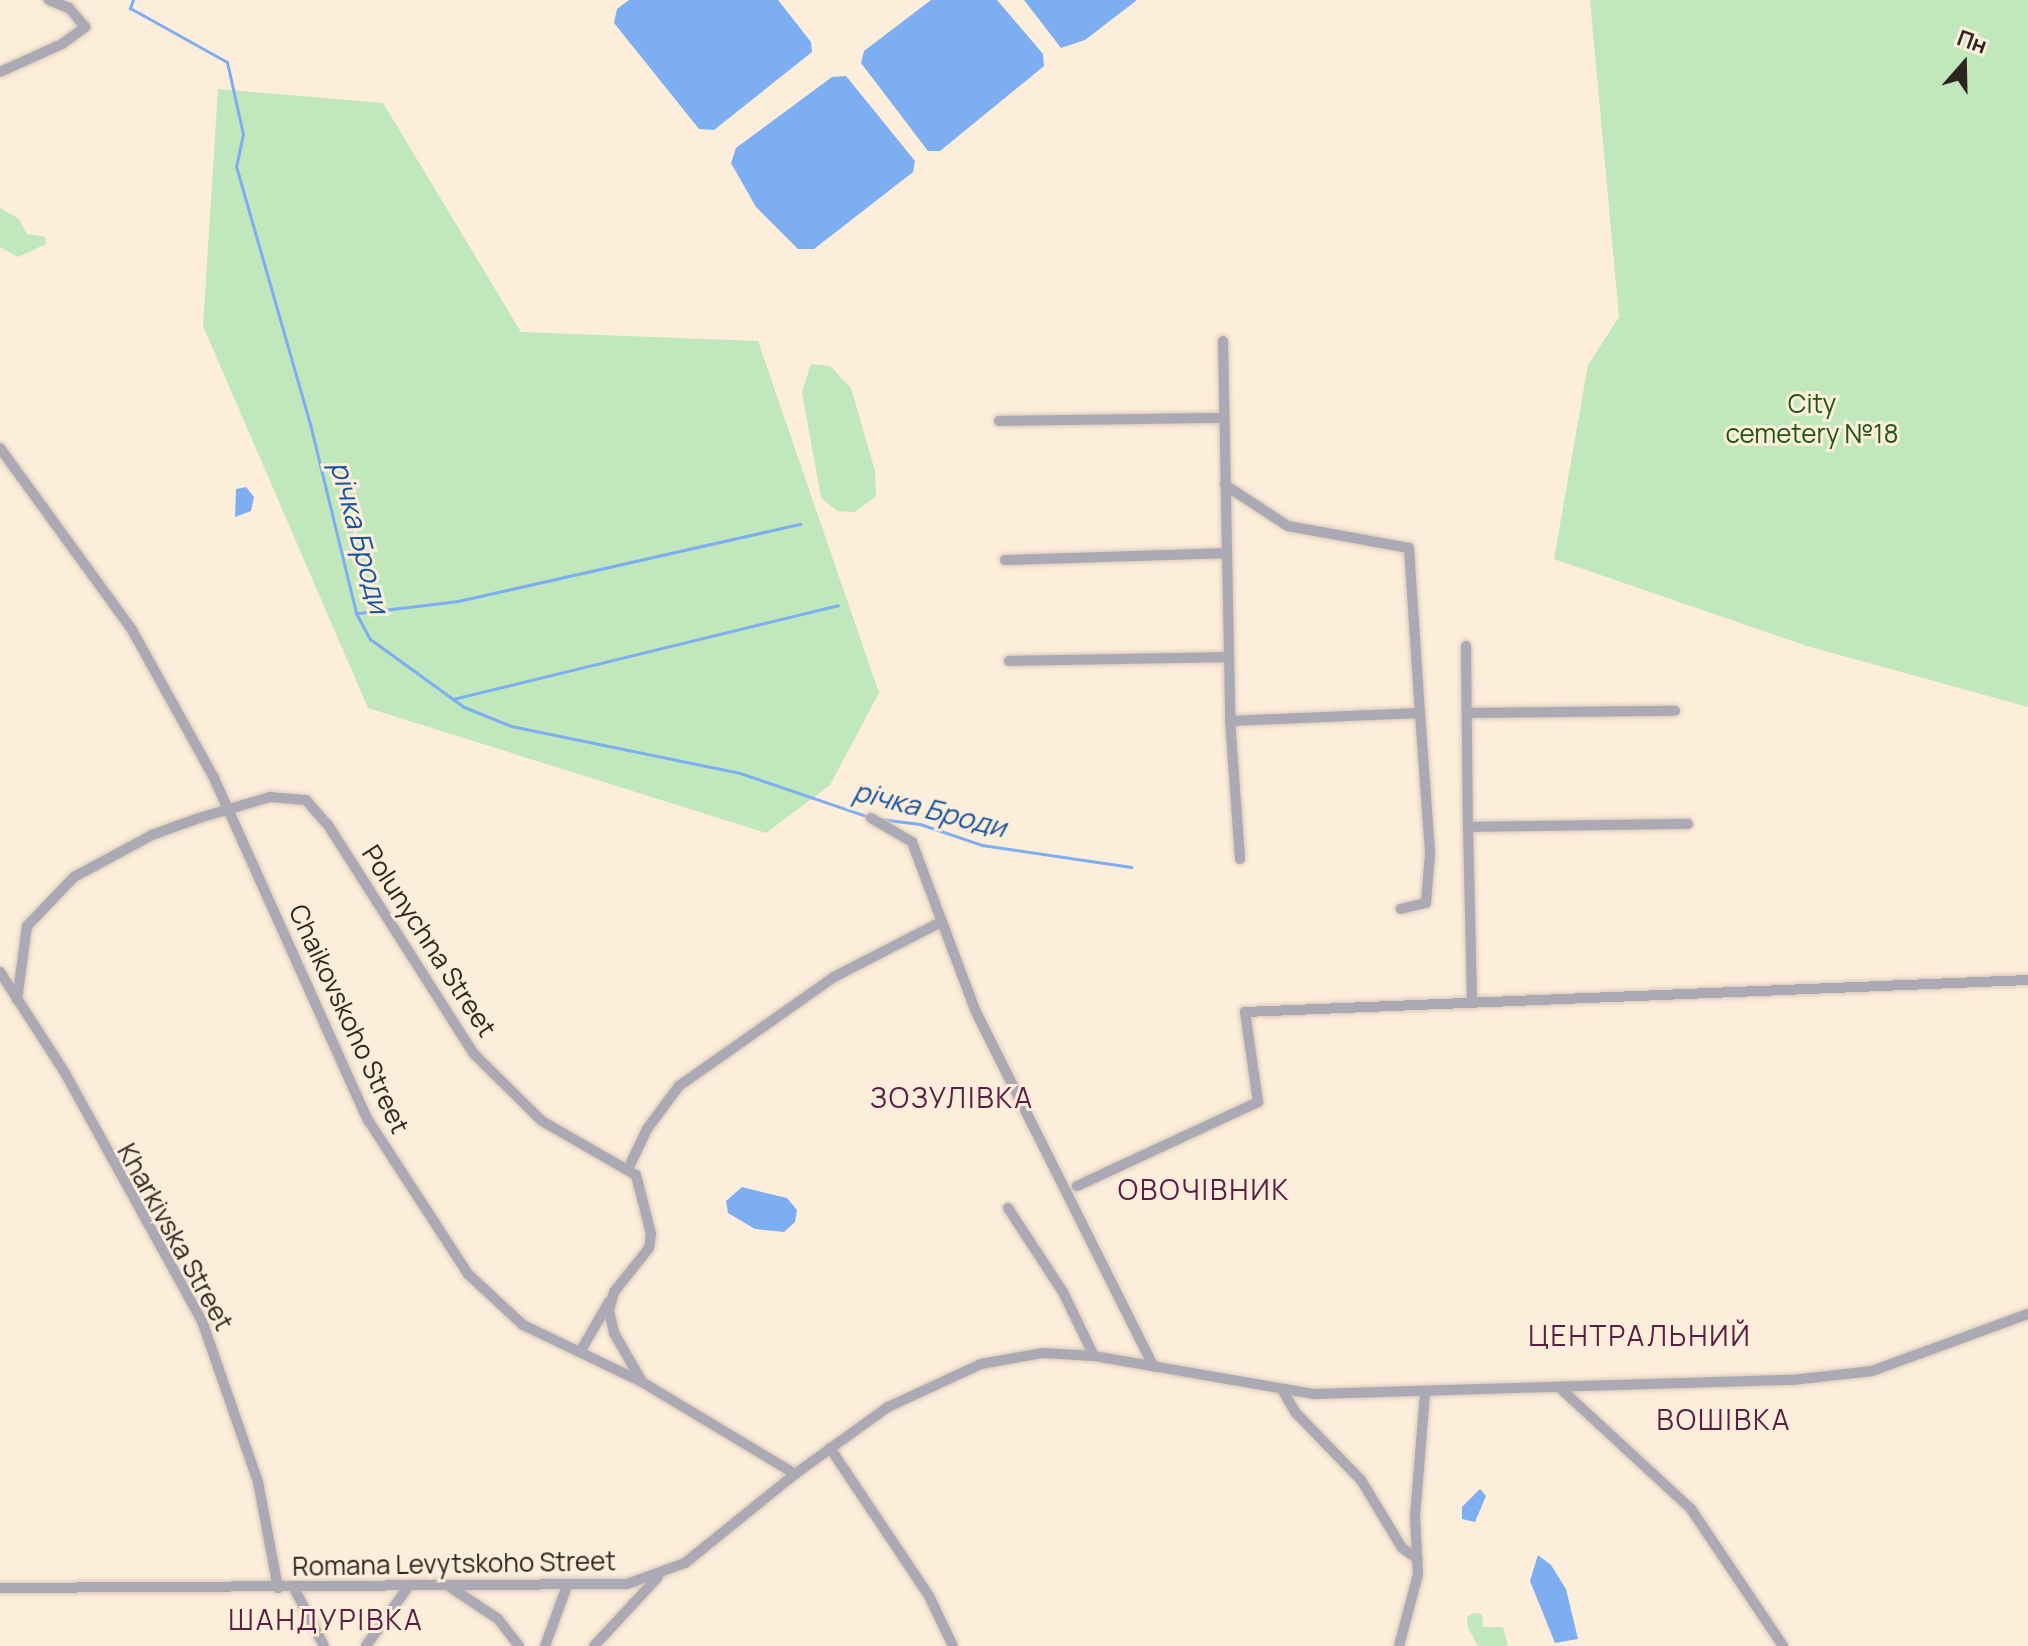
<!DOCTYPE html>
<meta charset="utf-8">
<style>
body{margin:0}
#map{position:relative;width:2028px;height:1646px;overflow:hidden;background:#fdeddb;font-family:Manrope,sans-serif}
div>[style]{position:absolute}
.green>*{inset:0;background:#c1e7bc}
.water>*{inset:0;background:#7daef1}
.stream>*{height:3px;margin:-1.5px;padding:0 1.5px;transform-origin:1.5px;border-radius:1.5px;background:#7daef1}
.roads{filter:drop-shadow(0 0 2px #d7c9b9) drop-shadow(0 0 2px #d7c9b9)}
.street>*{height:10px;margin:-5px;padding:0 5px;transform-origin:5px;border-radius:5px;background:#abaab4}
span{translate:-50% -50%;white-space:nowrap;text-align:center;line-height:1.15;-webkit-text-stroke:6px #fdeddb;paint-order:stroke}
.park-label{font-size:26px;color:#1d5717}
.street-label{font-size:26px;color:#2b261f}
.water-label{font-size:28px;color:#1455a2;font-style:italic}
.neighbourhood-label{font-size:28px;color:#5a1d43;letter-spacing:2px}
.north{position:absolute;left:1924px;top:24px;width:80px;height:80px;-webkit-text-stroke:6px #fdeddb;paint-order:stroke;rotate:20deg;font-size:22px;font-weight:700;line-height:32px;text-align:center;color:#2b261f}
.north::after{content:'';display:block;margin:auto;width:28px;height:36px;background:#2b261f;clip-path:polygon(50% 0,100% 100%,50% 72%,0 100%)}
</style>
<div id="map">
<div class="green">
<i style="clip-path:polygon(1590px 0,2028px 0,2028px 707px,1807px 646px,1554px 559px,1588px 365px,1619px 317px)"></i>
<i style="clip-path:polygon(218px 89px,383px 103px,521px 332px,758px 341px,879px 693px,830px 785px,766px 833px,368px 708px,203px 326px)"></i>
<i style="clip-path:polygon(0 208px,19px 219px,27px 234px,45px 237px,46px 244px,18px 257px,0 247px)"></i>
<i style="clip-path:polygon(811px 364px,830px 366px,851px 388px,875px 471px,876px 496px,855px 512px,837px 511px,821px 498px,802px 392px)"></i>
<i style="clip-path:polygon(1473px 1613px,1482px 1614px,1483px 1627px,1503px 1627px,1508px 1646px,1478px 1646px,1468px 1628px,1467px 1617px)"></i>
</div>
<div class="water">
<i style="clip-path:polygon(629px 0,778px 0,811px 42px,812px 52px,714px 130px,699px 129px,614px 23px,617px 9px)"></i>
<i style="clip-path:polygon(931px 0,997px 0,1043px 54px,1044px 66px,940px 151px,928px 151px,861px 63px,864px 51px)"></i>
<i style="clip-path:polygon(1024px 0,1137px 0,1085px 40px,1061px 48px)"></i>
<i style="clip-path:polygon(846px 76px,915px 161px,913px 172px,814px 249px,798px 249px,756px 207px,731px 163px,736px 148px,832px 77px)"></i>
<i style="clip-path:polygon(246px 487px,254px 497px,251px 511px,235px 517px,236px 489px)"></i>
<i style="clip-path:polygon(742px 1187px,787px 1198px,797px 1210px,795px 1222px,784px 1232px,755px 1229px,728px 1213px,726px 1201px)"></i>
<i style="clip-path:polygon(1480px 1489px,1486px 1496px,1475px 1522px,1462px 1519px,1462px 1507px)"></i>
<i style="clip-path:polygon(1538px 1555px,1551px 1565px,1566px 1589px,1578px 1639px,1555px 1643px,1530px 1581px)"></i>
</div>
<div class="stream">
<i style="left:133px;top:0;width:9px;rotate:111deg"></i>
<i style="left:130px;top:8px;width:111px;rotate:29.1deg"></i>
<i style="left:227px;top:62px;width:74px;rotate:77.5deg"></i>
<i style="left:243px;top:134px;width:33px;rotate:102deg"></i>
<i style="left:236px;top:166px;width:273px;rotate:74deg"></i>
<i style="left:311px;top:428px;width:190px;rotate:76.3deg"></i>
<i style="left:356px;top:613px;width:30px;rotate:62deg"></i>
<i style="left:370px;top:639px;width:116px;rotate:35.9deg"></i>
<i style="left:464px;top:707px;width:51px;rotate:22deg"></i>
<i style="left:511px;top:726px;width:234px;rotate:11.6deg"></i>
<i style="left:740px;top:773px;width:136px;rotate:18.8deg"></i>
<i style="left:358px;top:613px;width:101px;rotate:-6.8deg"></i>
<i style="left:458px;top:601px;width:351px;rotate:-12.7deg"></i>
<i style="left:453px;top:699px;width:396px;rotate:-13.7deg"></i>
<i style="left:880px;top:819px;width:40px;rotate:7.1deg"></i>
<i style="left:920px;top:824px;width:65px;rotate:18.7deg"></i>
<i style="left:982px;top:845px;width:151px;rotate:8.4deg"></i>
</div>
<div class="roads">
<div class="street">
<i style="left:0;top:72px;width:68px;rotate:-24.3deg"></i>
<i style="left:62px;top:44px;width:29px;rotate:-36deg"></i>
<i style="left:85px;top:27px;width:25px;rotate:-130deg"></i>
<i style="left:69px;top:8px;width:22px;rotate:-158deg"></i>
<i style="left:1223px;top:341px;width:380px;rotate:88.9deg"></i>
<i style="left:999px;top:421px;width:225px;rotate:-0.8deg"></i>
<i style="left:0;top:448px;width:225px;rotate:54deg"></i>
<i style="left:132px;top:630px;width:169px;rotate:61deg"></i>
<i style="left:214px;top:778px;width:375px;rotate:65.8deg"></i>
<i style="left:368px;top:1120px;width:184px;rotate:57deg"></i>
<i style="left:468px;top:1274px;width:75px;rotate:42.8deg"></i>
<i style="left:523px;top:1325px;width:132px;rotate:25.6deg"></i>
<i style="left:642px;top:1382px;width:179px;rotate:31deg"></i>
<i style="left:1225px;top:485px;width:75px;rotate:33.1deg"></i>
<i style="left:1288px;top:526px;width:123px;rotate:10.3deg"></i>
<i style="left:1409px;top:548px;width:165px;rotate:86.2deg"></i>
<i style="left:1005px;top:560px;width:221px;rotate:-1.8deg"></i>
<i style="left:1466px;top:646px;width:181px;rotate:89.4deg"></i>
<i style="left:1009px;top:661px;width:220px;rotate:-1deg"></i>
<i style="left:1467px;top:713px;width:208px;rotate:-0.6deg"></i>
<i style="left:871px;top:818px;width:48px;rotate:30.3deg"></i>
<i style="left:912px;top:842px;width:179px;rotate:69.4deg"></i>
<i style="left:975px;top:1010px;width:399px;rotate:63.4deg"></i>
<i style="left:1240px;top:859px;width:138px;rotate:-94.1deg"></i>
<i style="left:1230px;top:721px;width:190px;rotate:-2.4deg"></i>
<i style="left:1420px;top:713px;width:140px;rotate:85.9deg"></i>
<i style="left:1430px;top:853px;width:50px;rotate:94.6deg"></i>
<i style="left:1426px;top:903px;width:26px;rotate:167deg"></i>
<i style="left:0;top:972px;width:120px;rotate:57.2deg"></i>
<i style="left:65px;top:1073px;width:283px;rotate:61.1deg"></i>
<i style="left:202px;top:1321px;width:170px;rotate:70.8deg"></i>
<i style="left:258px;top:1482px;width:108px;rotate:79.3deg"></i>
<i style="left:17px;top:1000px;width:75px;rotate:-82.3deg"></i>
<i style="left:27px;top:926px;width:68px;rotate:-46.2deg"></i>
<i style="left:74px;top:877px;width:89px;rotate:-28.3deg"></i>
<i style="left:152px;top:835px;width:50px;rotate:-19.9deg"></i>
<i style="left:199px;top:818px;width:74px;rotate:-16.5deg"></i>
<i style="left:270px;top:797px;width:36px;rotate:5deg"></i>
<i style="left:306px;top:800px;width:33px;rotate:49deg"></i>
<i style="left:328px;top:825px;width:272px;rotate:57.5deg"></i>
<i style="left:474px;top:1054px;width:95px;rotate:44.6deg"></i>
<i style="left:542px;top:1121px;width:108px;rotate:29.9deg"></i>
<i style="left:636px;top:1175px;width:61px;rotate:75.7deg"></i>
<i style="left:651px;top:1234px;width:14px;rotate:98deg"></i>
<i style="left:649px;top:1248px;width:56px;rotate:128.5deg"></i>
<i style="left:614px;top:1292px;width:20px;rotate:105deg"></i>
<i style="left:609px;top:1311px;width:23px;rotate:77deg"></i>
<i style="left:614px;top:1333px;width:54px;rotate:60.1deg"></i>
<i style="left:1472px;top:1001px;width:174px;rotate:-91.3deg"></i>
<i style="left:1468px;top:827px;width:220px;rotate:-0.8deg"></i>
<i style="left:628px;top:1169px;width:44px;rotate:-64.6deg"></i>
<i style="left:647px;top:1129px;width:54px;rotate:-53.3deg"></i>
<i style="left:679px;top:1086px;width:189px;rotate:-35.1deg"></i>
<i style="left:834px;top:977px;width:118px;rotate:-27.2deg"></i>
<i style="left:1077px;top:1186px;width:200px;rotate:-24.9deg"></i>
<i style="left:1258px;top:1102px;width:91px;rotate:-98.2deg"></i>
<i style="left:1245px;top:1012px;width:784px;rotate:-2.34deg"></i>
<i style="left:1008px;top:1208px;width:100px;rotate:56.8deg"></i>
<i style="left:1063px;top:1292px;width:71px;rotate:64.2deg"></i>
<i style="left:580px;top:1352px;width:58px;rotate:-59.9deg"></i>
<i style="left:1561px;top:1389px;width:177px;rotate:42.7deg"></i>
<i style="left:1691px;top:1509px;width:165px;rotate:56.1deg"></i>
<i style="left:1283px;top:1391px;width:24px;rotate:60deg"></i>
<i style="left:1295px;top:1412px;width:95px;rotate:45.9deg"></i>
<i style="left:1361px;top:1480px;width:79px;rotate:58.9deg"></i>
<i style="left:1402px;top:1548px;width:19px;rotate:35deg"></i>
<i style="left:830px;top:1448px;width:178px;rotate:56.2deg"></i>
<i style="left:929px;top:1596px;width:55px;rotate:64.4deg"></i>
<i style="left:450px;top:1587px;width:58px;rotate:33.7deg"></i>
<i style="left:498px;top:1619px;width:34px;rotate:52deg"></i>
<i style="left:0;top:1588px;width:627px;rotate:-0.37deg"></i>
<i style="left:627px;top:1584px;width:62px;rotate:-19.9deg"></i>
<i style="left:685px;top:1563px;width:141px;rotate:-39deg"></i>
<i style="left:795px;top:1474px;width:115px;rotate:-35.8deg"></i>
<i style="left:888px;top:1407px;width:102px;rotate:-24.8deg"></i>
<i style="left:981px;top:1364px;width:63px;rotate:-10.1deg"></i>
<i style="left:1043px;top:1353px;width:51px;rotate:3.4deg"></i>
<i style="left:1094px;top:1356px;width:223px;rotate:9.8deg"></i>
<i style="left:1314px;top:1394px;width:478px;rotate:-1.7deg"></i>
<i style="left:1792px;top:1380px;width:81px;rotate:-6.4deg"></i>
<i style="left:1872px;top:1371px;width:166px;rotate:-20.1deg"></i>
<i style="left:294px;top:1588px;width:65px;rotate:62.7deg"></i>
<i style="left:366px;top:1646px;width:72px;rotate:-54.6deg"></i>
<i style="left:545px;top:1646px;width:64px;rotate:-69.9deg"></i>
<i style="left:594px;top:1646px;width:94px;rotate:-47.2deg"></i>
<i style="left:1399px;top:1646px;width:74px;rotate:-75.2deg"></i>
<i style="left:1418px;top:1574px;width:57px;rotate:-93deg"></i>
<i style="left:1415px;top:1517px;width:125px;rotate:-85.4deg"></i>
</div>
</div>
<div class="park-label">
<span style="left:1812px;top:419px">City<br>cemetery №18</span>
</div>
<div class="street-label">
<span style="left:429px;top:941px;rotate:57deg">Polunychna Street</span>
<span style="left:349px;top:1019px;rotate:65deg">Chaikovskoho Street</span>
<span style="left:175px;top:1237px;rotate:61deg">Kharkivska Street</span>
<span style="left:454px;top:1564px;rotate:-1deg">Romana Levytskoho Street</span>
</div>
<div class="water-label">
<span style="left:361px;top:537px;rotate:75deg">річка Броди</span>
<span style="left:930px;top:808px;rotate:14deg">річка Броди</span>
</div>
<div class="neighbourhood-label">
<span style="left:952px;top:1097px">ЗОЗУЛІВКА</span>
<span style="left:1204px;top:1189px">ОВОЧІВНИК</span>
<span style="left:1640px;top:1335px">ЦЕНТРАЛЬНИЙ</span>
<span style="left:1724px;top:1419px">ВОШІВКА</span>
<span style="left:326px;top:1619px">ШАНДУРІВКА</span>
</div>
<div class="north">Пн</div>
</div>
